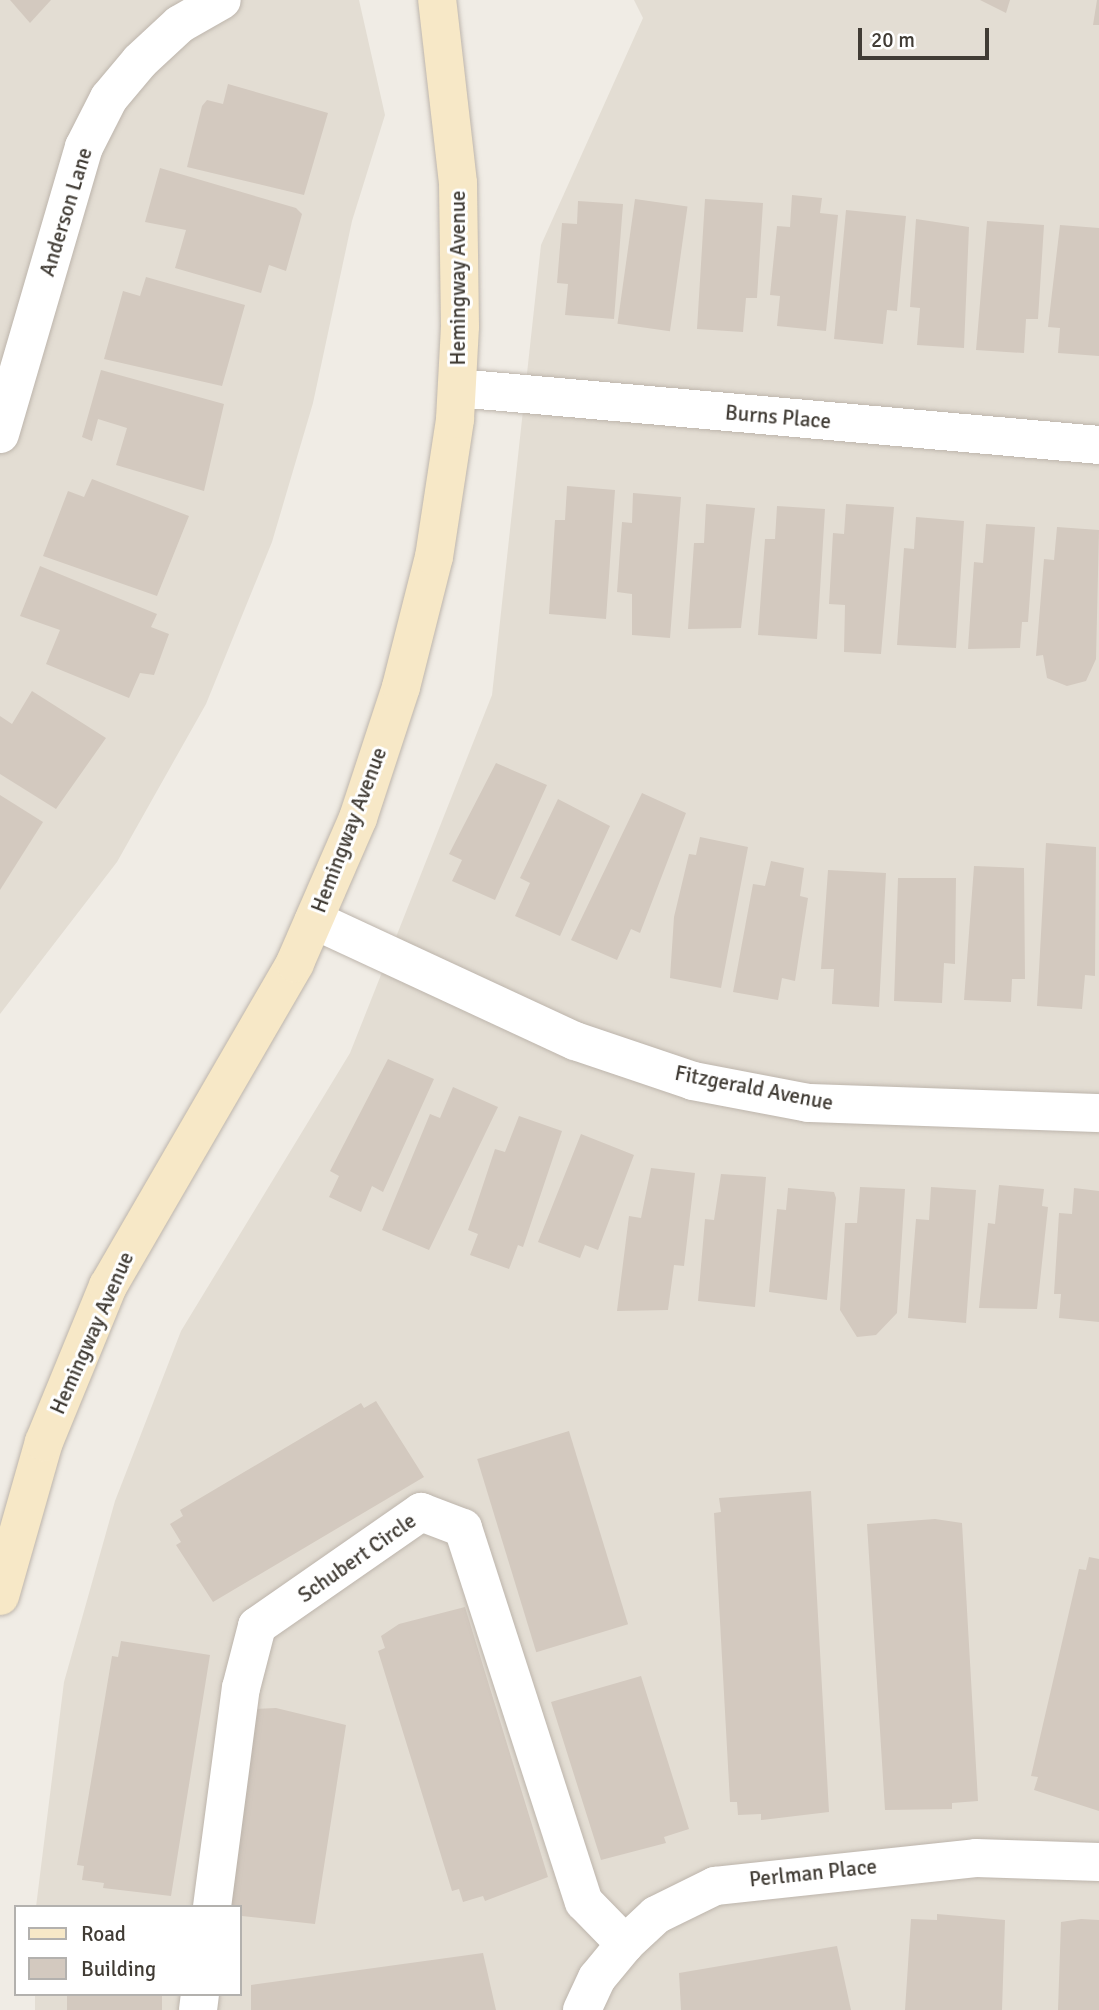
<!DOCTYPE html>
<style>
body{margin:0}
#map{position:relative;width:1099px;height:2010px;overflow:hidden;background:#f0ece5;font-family:Signika,sans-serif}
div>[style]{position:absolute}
.residential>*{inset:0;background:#e3ddd3}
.building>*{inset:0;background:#d3c9bf;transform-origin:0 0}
.roads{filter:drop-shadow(0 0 2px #bdb5ac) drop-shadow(0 0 2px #bdb5ac)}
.minor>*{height:38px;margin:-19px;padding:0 19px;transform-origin:19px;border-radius:19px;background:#fff}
.secondary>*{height:38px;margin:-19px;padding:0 19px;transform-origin:19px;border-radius:19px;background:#f7e8c7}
span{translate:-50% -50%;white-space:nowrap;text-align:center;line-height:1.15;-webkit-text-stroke:6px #fff;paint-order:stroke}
.street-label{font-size:21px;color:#413c35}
.legend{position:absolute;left:14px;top:1905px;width:228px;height:91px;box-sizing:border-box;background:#fff;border:2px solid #b3b1ae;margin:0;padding:9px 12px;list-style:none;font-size:21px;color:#413c35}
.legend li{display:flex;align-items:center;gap:14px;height:35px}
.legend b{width:35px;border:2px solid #b3b1ae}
.scale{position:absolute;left:858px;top:28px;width:131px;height:32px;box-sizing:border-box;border:4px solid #413c35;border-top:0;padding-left:9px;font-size:21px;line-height:24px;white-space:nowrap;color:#413c35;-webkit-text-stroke:5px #fff;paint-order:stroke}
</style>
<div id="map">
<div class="residential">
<i style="clip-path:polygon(0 0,359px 0,385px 115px,352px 221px,313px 403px,272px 542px,206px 704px,117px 862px,0 1014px)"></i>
<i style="clip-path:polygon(634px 0,1099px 0,1099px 2010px,35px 2010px,35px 1994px,240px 1994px,240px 1907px,36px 1907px,64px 1682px,115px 1501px,181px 1331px,350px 1053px,492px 695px,541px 245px,643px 18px)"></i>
</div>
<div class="building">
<i style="clip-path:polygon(10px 0,51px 0,30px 23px)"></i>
<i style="clip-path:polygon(980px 0,1010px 0,1006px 13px)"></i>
<i style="clip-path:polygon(1097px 0,1099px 0,1099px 25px,1093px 25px)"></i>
<i style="clip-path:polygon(228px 84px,328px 113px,304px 195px,187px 167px,202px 106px,207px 100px,223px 104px)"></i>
<i style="clip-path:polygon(160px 168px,296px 208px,302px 214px,286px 271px,269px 265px,261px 293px,175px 268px,186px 230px,145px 222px)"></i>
<i style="clip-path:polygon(792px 195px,822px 198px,820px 213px,838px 215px,826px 331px,777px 326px,780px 296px,770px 295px,777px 226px,790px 227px)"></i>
<i style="left:635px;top:199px;width:53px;height:126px;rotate:8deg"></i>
<i style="clip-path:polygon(705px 199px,763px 203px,757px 298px,746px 298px,743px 332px,697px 329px)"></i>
<i style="clip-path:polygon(578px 201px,623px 204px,614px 319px,565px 315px,568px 284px,557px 283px,562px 223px,577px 224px)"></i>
<i style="clip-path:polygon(846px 210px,906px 216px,897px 311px,887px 310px,883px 344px,834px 339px)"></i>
<i style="clip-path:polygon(916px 219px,969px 227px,964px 348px,917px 345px,920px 308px,910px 307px)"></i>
<i style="clip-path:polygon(987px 221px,1044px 225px,1038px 319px,1026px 319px,1024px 353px,976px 350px)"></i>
<i style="clip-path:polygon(1060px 225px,1099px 228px,1099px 356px,1058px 353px,1060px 328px,1048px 327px)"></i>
<i style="clip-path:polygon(146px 277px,245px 305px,222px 386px,104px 359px,123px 291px,140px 296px)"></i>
<i style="clip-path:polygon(101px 370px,224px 404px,204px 491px,116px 465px,127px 428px,98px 419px,92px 441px,82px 437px)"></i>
<i style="clip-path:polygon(92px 479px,189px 516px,157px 596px,43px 556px,68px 491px,84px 497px)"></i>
<i style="clip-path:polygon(567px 486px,615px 490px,606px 619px,549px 614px,555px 520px,565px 520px)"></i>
<i style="clip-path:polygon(633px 493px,681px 497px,670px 638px,632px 635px,632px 594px,617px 592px,622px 522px,632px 523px)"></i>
<i style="clip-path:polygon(706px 504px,755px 508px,741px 628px,688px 629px,694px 543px,704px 543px)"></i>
<i style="clip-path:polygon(846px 504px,894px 507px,881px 654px,844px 652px,845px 605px,829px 604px,833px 533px,844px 534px)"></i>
<i style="clip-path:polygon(777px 506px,825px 509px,817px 639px,758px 635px,765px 539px,775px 539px)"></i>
<i style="clip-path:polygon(916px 517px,964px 521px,956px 648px,897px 645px,904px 548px,914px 549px)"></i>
<i style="clip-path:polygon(986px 524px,1035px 527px,1028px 622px,1022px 622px,1020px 648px,968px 649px,974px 562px,983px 563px)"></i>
<i style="clip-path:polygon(1057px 527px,1099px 530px,1096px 659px,1086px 681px,1067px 686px,1047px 678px,1043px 655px,1036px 656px,1044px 559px,1054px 560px)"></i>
<i style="clip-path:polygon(40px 566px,157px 614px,151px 627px,169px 634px,154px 675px,140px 673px,129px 698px,46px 664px,60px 630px,20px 616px)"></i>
<i style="clip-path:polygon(32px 691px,106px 738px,56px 809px,0 774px,0 716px,12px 724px)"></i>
<i style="clip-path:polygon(496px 763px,547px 785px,495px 900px,452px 881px,462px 860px,449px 854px)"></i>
<i style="clip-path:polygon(642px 793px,686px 813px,640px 933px,631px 929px,617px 960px,571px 940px)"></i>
<i style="clip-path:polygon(0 795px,43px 822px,0 890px)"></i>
<i style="clip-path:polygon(558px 799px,610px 826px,560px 936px,515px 916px,530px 883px,520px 878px)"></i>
<i style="clip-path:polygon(700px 837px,748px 847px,721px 988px,670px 978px,674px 917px,689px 854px,696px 855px)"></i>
<i style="clip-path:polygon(1046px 843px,1096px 847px,1095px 976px,1085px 975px,1082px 1009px,1037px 1006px)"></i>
<i style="clip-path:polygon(771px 861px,804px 868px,800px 896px,808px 898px,795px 981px,782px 978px,778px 1000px,733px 992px,753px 884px,765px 886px)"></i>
<i style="clip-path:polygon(974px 866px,1024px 868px,1025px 979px,1012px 979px,1011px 1002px,964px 1000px)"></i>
<i style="clip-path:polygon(828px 870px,886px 873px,879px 1007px,832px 1004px,834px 969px,821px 969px)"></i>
<i style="clip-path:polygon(898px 878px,956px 878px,955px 964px,944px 963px,942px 1003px,894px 1001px)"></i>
<i style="clip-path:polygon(388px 1059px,434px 1079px,383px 1192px,372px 1186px,361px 1212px,329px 1197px,339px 1176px,330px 1171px)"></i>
<i style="clip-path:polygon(453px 1087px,498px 1107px,429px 1250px,382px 1230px,430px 1114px,440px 1118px)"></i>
<i style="clip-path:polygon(519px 1116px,562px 1131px,523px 1247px,518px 1245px,509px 1269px,470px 1255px,478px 1234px,468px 1230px,495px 1149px,505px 1152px)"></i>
<i style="clip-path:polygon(581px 1134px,634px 1155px,598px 1250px,585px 1245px,580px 1258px,538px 1242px)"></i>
<i style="clip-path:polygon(651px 1168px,695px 1173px,684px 1266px,674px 1265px,668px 1310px,617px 1311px,629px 1216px,641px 1218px)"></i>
<i style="clip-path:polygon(721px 1174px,766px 1177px,755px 1307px,698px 1301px,705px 1219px,714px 1220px)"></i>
<i style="clip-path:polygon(999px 1185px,1044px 1189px,1042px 1206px,1048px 1207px,1037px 1309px,979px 1308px,988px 1223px,995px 1224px)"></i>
<i style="clip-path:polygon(860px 1187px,905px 1189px,897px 1313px,876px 1335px,857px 1337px,840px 1310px,845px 1223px,857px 1223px)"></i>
<i style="clip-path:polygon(931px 1187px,976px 1190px,966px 1323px,908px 1318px,916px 1219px,929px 1220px)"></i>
<i style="clip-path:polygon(788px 1188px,834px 1192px,836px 1198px,827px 1300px,769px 1292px,777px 1209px,786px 1210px)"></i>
<i style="clip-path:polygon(1074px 1188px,1099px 1191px,1099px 1322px,1059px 1318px,1061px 1294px,1054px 1294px,1059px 1213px,1072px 1214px)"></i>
<i style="clip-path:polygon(376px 1401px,424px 1477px,213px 1602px,176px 1545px,181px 1542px,170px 1524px,183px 1516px,180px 1510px,361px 1403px,364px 1408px)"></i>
<i style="left:569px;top:1431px;width:202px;height:96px;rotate:73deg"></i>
<i style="clip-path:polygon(811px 1491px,829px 1812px,761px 1820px,761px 1814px,738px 1815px,737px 1802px,730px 1802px,714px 1513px,721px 1512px,719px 1498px)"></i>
<i style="clip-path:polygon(935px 1519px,962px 1523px,978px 1801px,952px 1803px,952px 1809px,885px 1810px,867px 1524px)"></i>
<i style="clip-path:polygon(1089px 1557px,1099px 1559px,1099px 1811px,1034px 1790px,1038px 1777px,1031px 1776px,1079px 1569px,1086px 1570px)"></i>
<i style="clip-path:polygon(465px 1607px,548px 1877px,485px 1901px,483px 1896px,463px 1902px,459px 1889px,452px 1891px,378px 1651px,385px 1648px,381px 1636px,399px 1624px)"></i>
<i style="clip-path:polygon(121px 1641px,210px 1655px,171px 1896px,103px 1888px,104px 1883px,82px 1880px,84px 1866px,77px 1865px,112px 1656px,118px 1657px)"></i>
<i style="clip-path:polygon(641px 1676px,689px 1829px,664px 1837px,666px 1843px,601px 1860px,551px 1702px)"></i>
<i style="clip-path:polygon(276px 1708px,346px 1725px,315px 1924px,242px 1916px,240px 1907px,223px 1907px,254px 1709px)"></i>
<i style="clip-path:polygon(937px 1914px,1005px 1920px,1002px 2010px,905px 2010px,911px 1919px,937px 1920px)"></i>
<i style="clip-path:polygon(1081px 1919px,1099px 1920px,1099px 2010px,1058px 2010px,1061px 1922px)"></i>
<i style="clip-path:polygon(837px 1946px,851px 2010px,681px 2010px,679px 1973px)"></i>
<i style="clip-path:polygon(483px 1953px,496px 2010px,251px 2010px,251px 1985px)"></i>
<i style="left:67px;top:1994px;width:95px;height:16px"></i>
</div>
<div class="roads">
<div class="minor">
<i style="left:457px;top:388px;width:645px;rotate:5.07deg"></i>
<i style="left:0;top:434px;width:299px;rotate:-73.7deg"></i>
<i style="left:84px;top:147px;width:55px;rotate:-63deg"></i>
<i style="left:109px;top:98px;width:48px;rotate:-50deg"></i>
<i style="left:140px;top:61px;width:54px;rotate:-42.8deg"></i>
<i style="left:180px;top:24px;width:48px;rotate:-29.7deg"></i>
<i style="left:314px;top:920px;width:288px;rotate:24.9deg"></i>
<i style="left:575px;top:1041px;width:125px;rotate:18.7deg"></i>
<i style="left:693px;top:1081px;width:117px;rotate:10.8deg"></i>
<i style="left:808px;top:1103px;width:291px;rotate:2deg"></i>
<i style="left:212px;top:1907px;width:221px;rotate:-82.5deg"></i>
<i style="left:241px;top:1688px;width:64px;rotate:-75.5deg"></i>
<i style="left:257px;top:1626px;width:200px;rotate:-34.8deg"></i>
<i style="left:421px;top:1512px;width:45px;rotate:20.9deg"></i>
<i style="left:463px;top:1528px;width:393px;rotate:72.1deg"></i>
<i style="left:584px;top:1902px;width:59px;rotate:45.7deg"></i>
<i style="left:198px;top:2010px;width:16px;rotate:-83deg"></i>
<i style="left:582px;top:2010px;width:35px;rotate:-65deg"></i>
<i style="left:597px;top:1978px;width:44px;rotate:-50.5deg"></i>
<i style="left:625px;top:1944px;width:42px;rotate:-43.1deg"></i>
<i style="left:656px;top:1915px;width:66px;rotate:-26.2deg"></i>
<i style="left:715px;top:1886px;width:262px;rotate:-6.1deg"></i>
<i style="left:976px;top:1858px;width:123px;rotate:1.9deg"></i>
</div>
<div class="secondary">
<i style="left:0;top:1596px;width:160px;rotate:-74.1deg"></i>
<i style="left:44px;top:1442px;width:169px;rotate:-67.7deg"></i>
<i style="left:108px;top:1286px;width:373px;rotate:-59.9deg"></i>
<i style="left:295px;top:963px;width:158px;rotate:-66.5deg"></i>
<i style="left:358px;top:818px;width:138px;rotate:-71.8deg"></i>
<i style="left:401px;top:687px;width:134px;rotate:-75.8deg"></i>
<i style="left:434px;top:557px;width:140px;rotate:-81.3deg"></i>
<i style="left:455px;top:419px;width:93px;rotate:-86.9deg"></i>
<i style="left:460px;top:326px;width:143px;rotate:-90.8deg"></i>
<i style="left:458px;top:183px;width:184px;rotate:-96.5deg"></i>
</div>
</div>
<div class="street-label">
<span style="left:66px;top:212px;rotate:-73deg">Anderson Lane</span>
<span style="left:458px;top:278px;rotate:-90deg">Hemingway Avenue</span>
<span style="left:778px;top:417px;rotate:5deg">Burns Place</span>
<span style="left:349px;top:830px;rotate:-69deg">Hemingway Avenue</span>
<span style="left:754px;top:1088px;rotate:11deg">Fitzgerald Avenue</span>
<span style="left:92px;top:1333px;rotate:-66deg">Hemingway Avenue</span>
<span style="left:357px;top:1558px;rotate:-35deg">Schubert Circle</span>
<span style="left:813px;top:1873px;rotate:-6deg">Perlman Place</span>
</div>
<ul class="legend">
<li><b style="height:9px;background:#f7e8c7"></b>Road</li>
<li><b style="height:19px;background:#d3c9bf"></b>Building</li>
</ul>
<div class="scale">20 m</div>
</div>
